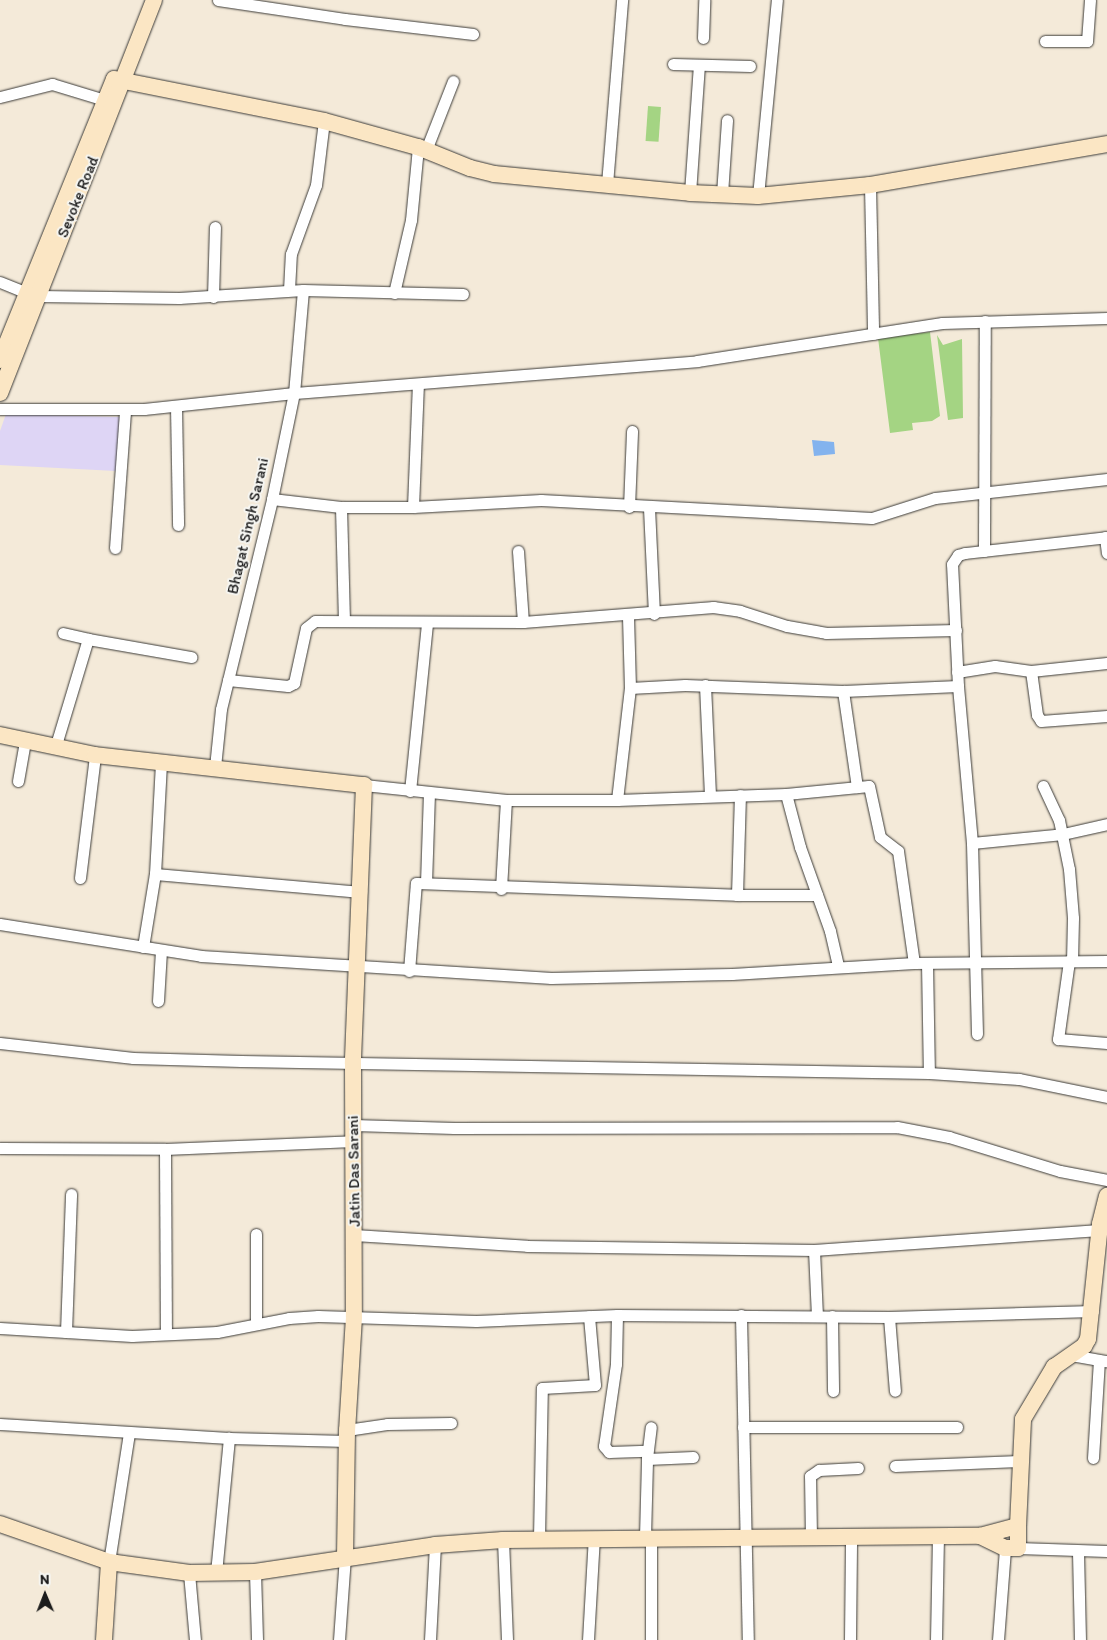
<!DOCTYPE html>
<style>
body{margin:0}
#map{position:relative;width:1107px;height:1640px;overflow:hidden;background:#f4ead9;font-family:Itim,sans-serif}
div>[style]{position:absolute}
.built>*{inset:0;background:#ded5f5}
.green>*{inset:0;background:#a4d483;transform-origin:0 0}
.water>*{inset:0;background:#83b3ee}
.roads{filter:drop-shadow(0 0 1px #3c3b38) drop-shadow(0 0 1px #3c3b38)}
.street>*{height:11px;margin:-5.5px;padding:0 5.5px;transform-origin:5.5px;border-radius:5.5px;background:#fff}
.secondary>*{height:16px;margin:-8px;padding:0 8px;transform-origin:8px;border-radius:8px;background:#fbe6c4}
span{translate:-50% -50%;white-space:nowrap;text-align:center;line-height:1.15;-webkit-text-stroke:4px #f6f6f2;paint-order:stroke}
.street-label{font-size:16px;color:#1c1c1c}
.north{position:absolute;left:20px;top:1570px;width:50px;height:50px;-webkit-text-stroke:4px #f6f6f2;paint-order:stroke;rotate:359deg;font-size:14px;font-weight:700;line-height:20px;text-align:center;color:#1c1c1c}
.north::after{content:'';display:block;margin:auto;width:18px;height:22px;background:#1c1c1c;clip-path:polygon(50% 0,100% 100%,50% 72%,0 100%)}
</style>
<div id="map">
<div class="built">
<i style="clip-path:polygon(6px 414px,120px 417px,116px 471px,0 465px,0 431px)"></i>
</div>
<div class="green">
<i style="left:648px;top:106px;width:13px;height:35px;rotate:4deg"></i>
<i style="clip-path:polygon(930px 332px,940px 416px,932px 421px,912px 423px,913px 430px,890px 433px,878px 338px)"></i>
<i style="clip-path:polygon(937px 335px,943px 345px,962px 339px,963px 418px,948px 420px)"></i>
</div>
<div class="water">
<i style="clip-path:polygon(812px 440px,834px 442px,835px 454px,814px 456px)"></i>
</div>
<div class="roads">
<div class="street">
<i style="left:218px;top:0;width:128px;rotate:8.5deg"></i>
<i style="left:345px;top:19px;width:129px;rotate:6.7deg"></i>
<i style="left:703px;top:38px;width:38px;rotate:-88deg"></i>
<i style="left:1045px;top:41px;width:42px"></i>
<i style="left:1087px;top:41px;width:41px;rotate:-85.8deg"></i>
<i style="left:673px;top:64px;width:77px;rotate:1.5deg"></i>
<i style="left:0;top:97px;width:54px;rotate:-14deg"></i>
<i style="left:52px;top:84px;width:55px;rotate:16.8deg"></i>
<i style="left:426px;top:150px;width:74px;rotate:-68.6deg"></i>
<i style="left:607px;top:184px;width:185px;rotate:-85.3deg"></i>
<i style="left:870px;top:185px;width:149px;rotate:88.8deg"></i>
<i style="left:690px;top:193px;width:128px;rotate:-86deg"></i>
<i style="left:722px;top:194px;width:74px;rotate:-86.1deg"></i>
<i style="left:758px;top:196px;width:197px;rotate:-84.5deg"></i>
<i style="left:0;top:282px;width:29px;rotate:22deg"></i>
<i style="left:289px;top:290px;width:36px;rotate:-87deg"></i>
<i style="left:291px;top:254px;width:73px;rotate:-70.1deg"></i>
<i style="left:316px;top:185px;width:64px;rotate:-82.9deg"></i>
<i style="left:394px;top:293px;width:75px;rotate:-76.9deg"></i>
<i style="left:411px;top:220px;width:73px;rotate:-84.5deg"></i>
<i style="left:39px;top:296px;width:140px;rotate:0.8deg"></i>
<i style="left:179px;top:298px;width:124px;rotate:-3.7deg"></i>
<i style="left:303px;top:290px;width:160px;rotate:1.4deg"></i>
<i style="left:213px;top:297px;width:70px;rotate:-88.4deg"></i>
<i style="left:176px;top:406px;width:119px;rotate:89deg"></i>
<i style="left:0;top:409px;width:144px"></i>
<i style="left:144px;top:409px;width:151px;rotate:-6.1deg"></i>
<i style="left:294px;top:393px;width:404px;rotate:-4.5deg"></i>
<i style="left:697px;top:361px;width:248px;rotate:-8.8deg"></i>
<i style="left:942px;top:323px;width:165px;rotate:-1.7deg"></i>
<i style="left:272px;top:499px;width:69px;rotate:6.6deg"></i>
<i style="left:341px;top:507px;width:72px"></i>
<i style="left:413px;top:507px;width:128px;rotate:-3.1deg"></i>
<i style="left:541px;top:500px;width:331px;rotate:3.1deg"></i>
<i style="left:872px;top:518px;width:66px;rotate:-17.6deg"></i>
<i style="left:935px;top:498px;width:173px;rotate:-6.3deg"></i>
<i style="left:341px;top:507px;width:114px;rotate:88.5deg"></i>
<i style="left:413px;top:507px;width:123px;rotate:-87.7deg"></i>
<i style="left:629px;top:507px;width:76px;rotate:-87.7deg"></i>
<i style="left:649px;top:508px;width:106px;rotate:87.3deg"></i>
<i style="left:1105px;top:537px;width:16px;rotate:83deg"></i>
<i style="left:115px;top:548px;width:137px;rotate:-85.8deg"></i>
<i style="left:518px;top:551px;width:71px;rotate:86deg"></i>
<i style="left:984px;top:551px;width:230px;rotate:-89.8deg"></i>
<i style="left:63px;top:633px;width:26px;rotate:13deg"></i>
<i style="left:1031px;top:671px;width:44px;rotate:82.2deg"></i>
<i style="left:1037px;top:715px;width:7px;rotate:56deg"></i>
<i style="left:1041px;top:721px;width:66px;rotate:-4.3deg"></i>
<i style="left:957px;top:672px;width:38px;rotate:-9deg"></i>
<i style="left:995px;top:666px;width:36px;rotate:8deg"></i>
<i style="left:1031px;top:671px;width:76px;rotate:-6deg"></i>
<i style="left:228px;top:680px;width:60px;rotate:5.7deg"></i>
<i style="left:288px;top:686px;width:7px;rotate:-27deg"></i>
<i style="left:294px;top:683px;width:56px;rotate:-77.7deg"></i>
<i style="left:306px;top:628px;width:11px;rotate:-38deg"></i>
<i style="left:315px;top:621px;width:208px;rotate:0.3deg"></i>
<i style="left:523px;top:622px;width:191px;rotate:-4.5deg"></i>
<i style="left:713px;top:607px;width:27px;rotate:8deg"></i>
<i style="left:740px;top:611px;width:49px;rotate:17.7deg"></i>
<i style="left:787px;top:626px;width:40px;rotate:10deg"></i>
<i style="left:826px;top:633px;width:130px;rotate:-1.3deg"></i>
<i style="left:705px;top:685px;width:111px;rotate:87.4deg"></i>
<i style="left:630px;top:688px;width:55px;rotate:-3.1deg"></i>
<i style="left:685px;top:685px;width:158px;rotate:2.2deg"></i>
<i style="left:843px;top:691px;width:115px;rotate:-2.5deg"></i>
<i style="left:843px;top:691px;width:97px;rotate:81.7deg"></i>
<i style="left:55px;top:748px;width:114px;rotate:-73.2deg"></i>
<i style="left:88px;top:639px;width:105px;rotate:9.9deg"></i>
<i style="left:215px;top:767px;width:58px;rotate:-84.1deg"></i>
<i style="left:221px;top:709px;width:216px;rotate:-76.3deg"></i>
<i style="left:272px;top:499px;width:108px;rotate:-78.3deg"></i>
<i style="left:294px;top:393px;width:103px;rotate:-85deg"></i>
<i style="left:18px;top:781px;width:40px;rotate:-80deg"></i>
<i style="left:364px;top:785px;width:143px;rotate:6deg"></i>
<i style="left:506px;top:800px;width:111px"></i>
<i style="left:617px;top:800px;width:169px;rotate:-2deg"></i>
<i style="left:786px;top:794px;width:83px;rotate:-5.5deg"></i>
<i style="left:869px;top:786px;width:52px;rotate:77.8deg"></i>
<i style="left:880px;top:837px;width:23px;rotate:38deg"></i>
<i style="left:898px;top:851px;width:113px;rotate:81.9deg"></i>
<i style="left:1043px;top:786px;width:38px;rotate:65deg"></i>
<i style="left:1059px;top:820px;width:50px;rotate:78.5deg"></i>
<i style="left:1069px;top:869px;width:49px;rotate:85.3deg"></i>
<i style="left:1073px;top:918px;width:43px;rotate:91.3deg"></i>
<i style="left:410px;top:791px;width:168px;rotate:-84.2deg"></i>
<i style="left:786px;top:794px;width:55px;rotate:75.2deg"></i>
<i style="left:800px;top:847px;width:89px;rotate:70.3deg"></i>
<i style="left:830px;top:931px;width:36px;rotate:77deg"></i>
<i style="left:617px;top:800px;width:113px;rotate:-83.4deg"></i>
<i style="left:630px;top:688px;width:72px;rotate:-91.6deg"></i>
<i style="left:972px;top:843px;width:91px;rotate:-5.6deg"></i>
<i style="left:1063px;top:834px;width:45px;rotate:-12.8deg"></i>
<i style="left:155px;top:874px;width:207px;rotate:5deg"></i>
<i style="left:80px;top:878px;width:124px;rotate:-83deg"></i>
<i style="left:426px;top:883px;width:90px;rotate:-88.1deg"></i>
<i style="left:501px;top:889px;width:89px;rotate:-86.8deg"></i>
<i style="left:737px;top:895px;width:80px"></i>
<i style="left:0;top:924px;width:204px;rotate:9deg"></i>
<i style="left:201px;top:956px;width:351px;rotate:3.6deg"></i>
<i style="left:551px;top:978px;width:181px;rotate:-1.3deg"></i>
<i style="left:732px;top:974px;width:182px;rotate:-3.5deg"></i>
<i style="left:914px;top:963px;width:193px;rotate:-0.6deg"></i>
<i style="left:143px;top:947px;width:74px;rotate:-80.7deg"></i>
<i style="left:155px;top:874px;width:112px;rotate:-86.9deg"></i>
<i style="left:1069px;top:961px;width:79px;rotate:98deg"></i>
<i style="left:1058px;top:1039px;width:49px;rotate:4.7deg"></i>
<i style="left:927px;top:963px;width:110px;rotate:89deg"></i>
<i style="left:409px;top:971px;width:88px;rotate:-85.5deg"></i>
<i style="left:416px;top:883px;width:321px;rotate:2.1deg"></i>
<i style="left:737px;top:895px;width:100px;rotate:-88.3deg"></i>
<i style="left:158px;top:1001px;width:51px;rotate:-86.6deg"></i>
<i style="left:977px;top:1034px;width:191px;rotate:-91.5deg"></i>
<i style="left:972px;top:843px;width:158px;rotate:-95.1deg"></i>
<i style="left:958px;top:686px;width:122px;rotate:-92.8deg"></i>
<i style="left:952px;top:564px;width:11px;rotate:-56deg"></i>
<i style="left:958px;top:555px;width:7px;rotate:-16deg"></i>
<i style="left:965px;top:553px;width:143px;rotate:-6.4deg"></i>
<i style="left:0;top:1043px;width:134px;rotate:6.4deg"></i>
<i style="left:133px;top:1058px;width:108px;rotate:1.6deg"></i>
<i style="left:241px;top:1061px;width:688px;rotate:1deg"></i>
<i style="left:929px;top:1073px;width:90px;rotate:3.8deg"></i>
<i style="left:1019px;top:1079px;width:90px;rotate:11.6deg"></i>
<i style="left:353px;top:1125px;width:101px;rotate:1.7deg"></i>
<i style="left:454px;top:1128px;width:443px;rotate:-0.1deg"></i>
<i style="left:897px;top:1127px;width:53px;rotate:10.9deg"></i>
<i style="left:949px;top:1137px;width:116px;rotate:17deg"></i>
<i style="left:1060px;top:1171px;width:48px;rotate:10.8deg"></i>
<i style="left:0;top:1148px;width:165px;rotate:0.3deg"></i>
<i style="left:165px;top:1149px;width:188px;rotate:-2.4deg"></i>
<i style="left:165px;top:1149px;width:185px;rotate:89.7deg"></i>
<i style="left:256px;top:1234px;width:90px;rotate:90deg"></i>
<i style="left:354px;top:1235px;width:173px;rotate:3.6deg"></i>
<i style="left:527px;top:1246px;width:287px;rotate:0.8deg"></i>
<i style="left:814px;top:1250px;width:286px;rotate:-4deg"></i>
<i style="left:814px;top:1250px;width:66px;rotate:87.4deg"></i>
<i style="left:617px;top:1315px;width:49px;rotate:91.2deg"></i>
<i style="left:616px;top:1364px;width:83px;rotate:98.3deg"></i>
<i style="left:604px;top:1446px;width:8px;rotate:50deg"></i>
<i style="left:609px;top:1452px;width:38px;rotate:-2deg"></i>
<i style="left:741px;top:1315px;width:325px;rotate:88.8deg"></i>
<i style="left:832px;top:1316px;width:75px;rotate:89.2deg"></i>
<i style="left:889px;top:1317px;width:74px;rotate:85.4deg"></i>
<i style="left:0;top:1328px;width:132px;rotate:3.5deg"></i>
<i style="left:132px;top:1336px;width:85px;rotate:-2.7deg"></i>
<i style="left:217px;top:1332px;width:73px;rotate:-11deg"></i>
<i style="left:289px;top:1318px;width:29px;rotate:-4deg"></i>
<i style="left:318px;top:1316px;width:158px;rotate:1.8deg"></i>
<i style="left:476px;top:1321px;width:141px;rotate:-2.4deg"></i>
<i style="left:617px;top:1315px;width:272px;rotate:0.4deg"></i>
<i style="left:889px;top:1317px;width:204px;rotate:-1.7deg"></i>
<i style="left:66px;top:1332px;width:138px;rotate:-87.9deg"></i>
<i style="left:1071px;top:1355px;width:36px;rotate:10deg"></i>
<i style="left:0;top:1424px;width:229px;rotate:3.5deg"></i>
<i style="left:229px;top:1438px;width:118px;rotate:1.5deg"></i>
<i style="left:743px;top:1427px;width:214px"></i>
<i style="left:347px;top:1430px;width:40px;rotate:-8.5deg"></i>
<i style="left:387px;top:1424px;width:64px;rotate:-0.9deg"></i>
<i style="left:647px;top:1458px;width:31px;rotate:-83deg"></i>
<i style="left:1093px;top:1458px;width:98px;rotate:-86.5deg"></i>
<i style="left:895px;top:1466px;width:124px;rotate:-2.3deg"></i>
<i style="left:645px;top:1537px;width:78px;rotate:-88.5deg"></i>
<i style="left:647px;top:1459px;width:46px;rotate:-2.5deg"></i>
<i style="left:539px;top:1538px;width:150px;rotate:-88.9deg"></i>
<i style="left:542px;top:1388px;width:53px;rotate:-3.2deg"></i>
<i style="left:595px;top:1385px;width:69px;rotate:-95deg"></i>
<i style="left:811px;top:1538px;width:62px;rotate:-90.9deg"></i>
<i style="left:810px;top:1476px;width:11px;rotate:-34deg"></i>
<i style="left:819px;top:1470px;width:39px;rotate:-3deg"></i>
<i style="left:503px;top:1540px;width:100px;rotate:87.7deg"></i>
<i style="left:1018px;top:1548px;width:89px;rotate:1.9deg"></i>
<i style="left:1078px;top:1552px;width:88px;rotate:88.7deg"></i>
<i style="left:109px;top:1562px;width:131px;rotate:-81.2deg"></i>
<i style="left:255px;top:1572px;width:68px;rotate:88.3deg"></i>
<i style="left:189px;top:1573px;width:67px;rotate:84.9deg"></i>
<i style="left:216px;top:1573px;width:136px;rotate:-84.5deg"></i>
<i style="left:339px;top:1640px;width:83px;rotate:-85.9deg"></i>
<i style="left:430px;top:1640px;width:95px;rotate:-87deg"></i>
<i style="left:588px;top:1640px;width:103px;rotate:-86.7deg"></i>
<i style="left:651px;top:1640px;width:103px;rotate:-90deg"></i>
<i style="left:850px;top:1640px;width:102px;rotate:-89.4deg"></i>
<i style="left:936px;top:1640px;width:103px;rotate:-88.9deg"></i>
<i style="left:998px;top:1640px;width:92px;rotate:-85.6deg"></i>
</div>
<div class="secondary">
<i style="left:114px;top:79px;width:214px;rotate:11.3deg"></i>
<i style="left:324px;top:121px;width:98px;rotate:15.5deg"></i>
<i style="left:418px;top:147px;width:56px;rotate:22deg"></i>
<i style="left:470px;top:168px;width:25px;rotate:14deg"></i>
<i style="left:494px;top:174px;width:197px;rotate:5.5deg"></i>
<i style="left:690px;top:193px;width:68px;rotate:2.5deg"></i>
<i style="left:758px;top:196px;width:113px;rotate:-5.6deg"></i>
<i style="left:870px;top:185px;width:241px;rotate:-9.8deg"></i>
<i style="left:0;top:360px;width:303px;rotate:-67.9deg"></i>
<i style="left:0;top:393px;width:422px;rotate:-68.6deg"></i>
<i style="left:0;top:735px;width:97px;rotate:11.9deg"></i>
<i style="left:95px;top:755px;width:271px;rotate:6.4deg"></i>
<i style="left:364px;top:785px;width:279px;rotate:92.3deg"></i>
<i style="left:353px;top:1064px;width:253px;rotate:89.8deg"></i>
<i style="left:354px;top:1317px;width:113px;rotate:93.5deg"></i>
<i style="left:347px;top:1430px;width:127px;rotate:90.9deg"></i>
<i style="left:0;top:1524px;width:115px;rotate:19.2deg"></i>
<i style="left:109px;top:1562px;width:81px;rotate:7.8deg"></i>
<i style="left:189px;top:1573px;width:66px;rotate:-0.9deg"></i>
<i style="left:255px;top:1572px;width:182px;rotate:-8.5deg"></i>
<i style="left:435px;top:1545px;width:68px;rotate:-4.2deg"></i>
<i style="left:503px;top:1540px;width:477px;rotate:-0.5deg"></i>
<i style="left:980px;top:1536px;width:39px;rotate:-15deg"></i>
<i style="left:1018px;top:1526px;width:22px;rotate:90deg"></i>
<i style="left:1018px;top:1548px;width:13px;rotate:180deg"></i>
<i style="left:1005px;top:1548px;width:28px;rotate:-154deg"></i>
<i style="left:1018px;top:1526px;width:107px;rotate:-87.3deg"></i>
<i style="left:1023px;top:1419px;width:61px;rotate:-59.2deg"></i>
<i style="left:1054px;top:1367px;width:37px;rotate:-35deg"></i>
<i style="left:1084px;top:1346px;width:8px;rotate:-60deg"></i>
<i style="left:1088px;top:1339px;width:116px;rotate:-84deg"></i>
<i style="left:1100px;top:1224px;width:29px;rotate:-76deg"></i>
<i style="left:104px;top:1640px;width:78px;rotate:-86.3deg"></i>
</div>
</div>
<div class="street-label">
<span style="left:78px;top:197px;rotate:-68deg">Sevoke Road</span>
<span style="left:248px;top:526px;rotate:-77deg">Bhagat Singh Sarani</span>
<span style="left:354px;top:1171px;rotate:-91deg">Jatin Das Sarani</span>
</div>
<div class="north">N</div>
</div>
